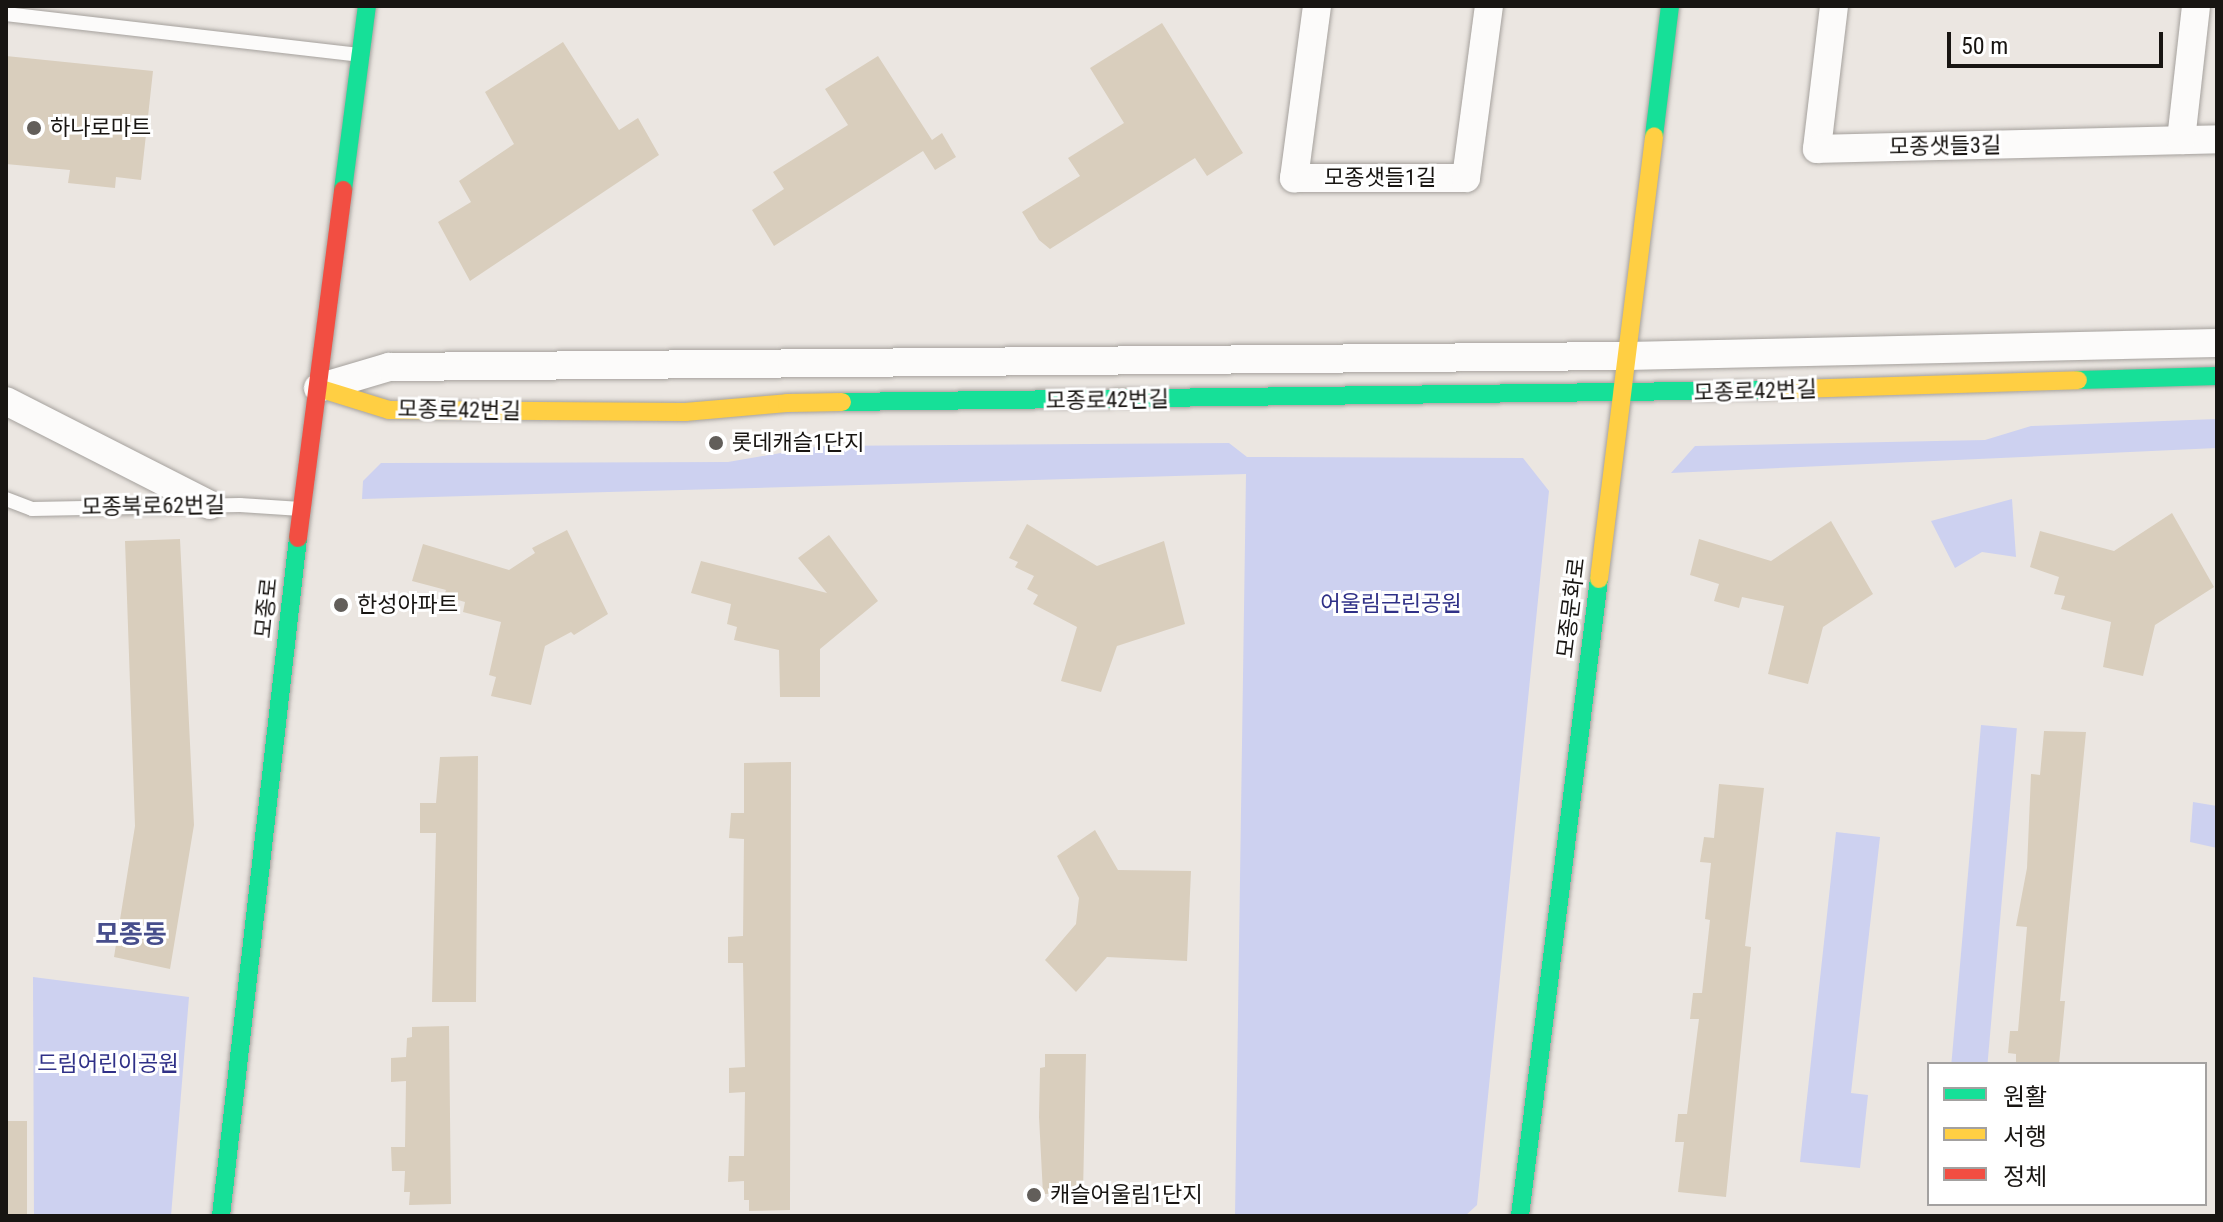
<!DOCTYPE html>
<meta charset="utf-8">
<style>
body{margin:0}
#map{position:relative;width:2223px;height:1222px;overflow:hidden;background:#ebe6e1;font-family:"Roboto Condensed","Noto Sans KR",sans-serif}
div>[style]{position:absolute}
.green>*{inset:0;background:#cdd1f0;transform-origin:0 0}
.building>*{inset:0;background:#d9cebd;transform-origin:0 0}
.roads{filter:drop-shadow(0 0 2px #a5a19d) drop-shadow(0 0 2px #a5a19d)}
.lane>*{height:14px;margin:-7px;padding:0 7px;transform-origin:7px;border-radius:7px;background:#fcfbfa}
.street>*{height:28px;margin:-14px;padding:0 14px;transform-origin:14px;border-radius:14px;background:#fcfbfa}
.fast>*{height:18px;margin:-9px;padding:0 9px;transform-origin:9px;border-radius:9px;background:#16e098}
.slow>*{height:18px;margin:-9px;padding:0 9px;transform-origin:9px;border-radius:9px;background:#ffcf43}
.jam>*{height:18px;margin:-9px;padding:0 9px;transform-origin:9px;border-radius:9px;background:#f24e42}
.dots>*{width:22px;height:22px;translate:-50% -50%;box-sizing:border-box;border:4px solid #fff;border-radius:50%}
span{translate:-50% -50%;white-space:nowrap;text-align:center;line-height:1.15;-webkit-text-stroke:6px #fff;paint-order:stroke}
.poi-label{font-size:22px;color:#181512}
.left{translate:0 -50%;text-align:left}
.street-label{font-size:22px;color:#181512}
.park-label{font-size:22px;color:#2f3087}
.quarter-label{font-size:26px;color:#474e8c;font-weight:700}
.frame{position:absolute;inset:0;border:8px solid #181512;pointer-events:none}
.legend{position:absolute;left:1927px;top:1062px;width:280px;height:144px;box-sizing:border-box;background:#fff;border:2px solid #a3a1a0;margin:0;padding:10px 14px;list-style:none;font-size:24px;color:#181512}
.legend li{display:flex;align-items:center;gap:16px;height:40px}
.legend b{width:40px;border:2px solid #a3a1a0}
.scale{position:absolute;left:1947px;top:32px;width:216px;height:36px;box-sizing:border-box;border:4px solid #181512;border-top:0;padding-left:10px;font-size:24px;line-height:28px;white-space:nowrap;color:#181512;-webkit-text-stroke:6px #fff;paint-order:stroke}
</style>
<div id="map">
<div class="green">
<i style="clip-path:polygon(2217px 419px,2217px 448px,1671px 473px,1695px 446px,1985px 440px,2031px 426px)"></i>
<i style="clip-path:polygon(1229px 443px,1247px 457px,1523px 458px,1549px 491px,1477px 1205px,1465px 1216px,1235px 1216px,1246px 474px,362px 499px,363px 481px,381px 463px,728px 462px,821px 446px)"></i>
<i style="clip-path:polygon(2012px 499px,2016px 557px,1982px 552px,1955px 568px,1931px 521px)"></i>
<i style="left:1981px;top:725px;width:36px;height:340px;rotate:5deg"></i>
<i style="clip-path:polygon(2193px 802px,2217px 806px,2217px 848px,2190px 842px)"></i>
<i style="clip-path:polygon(1836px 832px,1880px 837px,1851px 1093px,1868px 1095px,1860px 1168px,1800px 1162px)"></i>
<i style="clip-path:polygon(33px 977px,189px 997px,171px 1216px,34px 1216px)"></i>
</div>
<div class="building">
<i style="clip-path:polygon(1162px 23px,1243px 153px,1207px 176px,1195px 158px,1050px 249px,1039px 240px,1022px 212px,1080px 176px,1068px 158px,1124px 123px,1090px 68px)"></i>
<i style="clip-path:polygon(563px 42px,619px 130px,638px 118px,659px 155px,470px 281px,438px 222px,471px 202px,459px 181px,514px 144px,485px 92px)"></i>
<i style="clip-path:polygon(6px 56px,153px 71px,141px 180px,116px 177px,115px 188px,68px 183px,70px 170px,6px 164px)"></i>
<i style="clip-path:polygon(878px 56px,932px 140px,942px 133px,956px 157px,935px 170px,923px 151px,774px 246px,752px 210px,784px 189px,773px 172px,848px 125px,825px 89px)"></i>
<i style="clip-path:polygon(2172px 513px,2214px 587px,2155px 625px,2143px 676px,2103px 667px,2111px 622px,2061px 609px,2065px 596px,2054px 594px,2059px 577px,2030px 567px,2040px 531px,2114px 551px)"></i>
<i style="clip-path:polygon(1831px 521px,1873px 594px,1823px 627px,1808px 684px,1768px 674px,1784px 606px,1742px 597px,1739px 608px,1714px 601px,1719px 584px,1690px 575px,1699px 539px,1771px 561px)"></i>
<i style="clip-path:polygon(1027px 524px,1097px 566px,1164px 541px,1185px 624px,1117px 646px,1101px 692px,1061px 681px,1077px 627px,1033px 604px,1038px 595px,1027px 589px,1034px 576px,1015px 567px,1018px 562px,1009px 558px)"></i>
<i style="clip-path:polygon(567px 530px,608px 614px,574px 635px,571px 632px,545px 646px,531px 705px,491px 696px,496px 677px,489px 675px,501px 622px,463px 612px,465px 602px,444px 596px,446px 590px,412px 581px,423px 544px,509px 570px,535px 553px,532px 548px)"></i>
<i style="clip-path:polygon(829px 535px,878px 601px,820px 649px,820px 697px,780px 697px,779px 650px,734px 640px,737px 627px,727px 624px,731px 604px,691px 593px,701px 561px,827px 593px,798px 558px)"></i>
<i style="clip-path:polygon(180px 539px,194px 825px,170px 969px,114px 957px,135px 826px,125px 541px)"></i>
<i style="clip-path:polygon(2044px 731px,2086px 732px,2060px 1001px,2065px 1001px,2059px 1064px,2016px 1064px,2016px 1054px,2008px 1053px,2010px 1031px,2018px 1031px,2027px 927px,2016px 926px,2027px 868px,2031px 774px,2040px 775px)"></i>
<i style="clip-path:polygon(478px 756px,476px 1002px,432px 1002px,436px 833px,420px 833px,420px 803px,436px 803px,440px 757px)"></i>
<i style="clip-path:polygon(791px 762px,790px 1210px,749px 1211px,749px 1200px,744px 1200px,744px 1181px,728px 1182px,729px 1156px,744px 1156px,745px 1092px,729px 1093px,729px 1068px,745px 1067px,743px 963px,728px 963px,728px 937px,743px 936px,744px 839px,729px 838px,731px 813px,744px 813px,744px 763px)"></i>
<i style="clip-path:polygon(1719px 784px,1764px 788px,1745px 946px,1751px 947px,1726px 1197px,1678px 1192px,1684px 1142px,1675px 1142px,1678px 1114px,1687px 1114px,1699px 1019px,1690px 1019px,1693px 993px,1702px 993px,1710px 920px,1705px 919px,1711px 863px,1700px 862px,1704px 837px,1714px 838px)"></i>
<i style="clip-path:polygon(1095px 830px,1118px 870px,1191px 871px,1187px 961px,1107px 957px,1076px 992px,1045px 960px,1076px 924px,1079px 898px,1057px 856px)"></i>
<i style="clip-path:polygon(449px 1026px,451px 1204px,409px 1205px,410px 1192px,404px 1192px,405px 1171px,392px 1171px,391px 1147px,405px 1147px,406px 1081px,391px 1082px,391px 1058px,406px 1057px,407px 1038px,412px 1037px,412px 1027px)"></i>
<i style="clip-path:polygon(1045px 1054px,1086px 1054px,1083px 1193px,1043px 1194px,1039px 1117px,1040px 1068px,1045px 1067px)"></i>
<i style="left:6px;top:1121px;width:21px;height:95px"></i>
</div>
<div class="roads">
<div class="lane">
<i style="left:6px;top:14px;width:355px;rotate:6.6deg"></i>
<i style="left:6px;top:499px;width:28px;rotate:21deg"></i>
<i style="left:32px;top:509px;width:208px;rotate:-1.1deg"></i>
<i style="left:240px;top:505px;width:61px;rotate:3.8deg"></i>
</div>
<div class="street">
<i style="left:1317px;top:6px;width:174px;rotate:97.6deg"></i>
<i style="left:1294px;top:178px;width:172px"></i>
<i style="left:1466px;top:178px;width:174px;rotate:-82.4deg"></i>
<i style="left:1834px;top:6px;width:144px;rotate:96.8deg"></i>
<i style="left:1817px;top:149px;width:400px;rotate:-1.4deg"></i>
<i style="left:2181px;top:140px;width:135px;rotate:-83.6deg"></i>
<i style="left:318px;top:388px;width:74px;rotate:-16.5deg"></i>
<i style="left:389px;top:367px;width:1238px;rotate:-0.51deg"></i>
<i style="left:1627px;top:356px;width:590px;rotate:-1.26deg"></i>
<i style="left:6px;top:401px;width:229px;rotate:27deg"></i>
</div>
<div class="fast">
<i style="left:1654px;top:136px;width:131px;rotate:-83deg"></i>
<i style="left:343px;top:190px;width:186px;rotate:-82.6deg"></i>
<i style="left:2078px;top:380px;width:139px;rotate:-1.6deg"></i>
<i style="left:842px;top:402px;width:923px;rotate:-0.74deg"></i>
<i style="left:221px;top:1216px;width:682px;rotate:-83.52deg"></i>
<i style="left:1520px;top:1216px;width:642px;rotate:-82.93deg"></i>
</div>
<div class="slow">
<i style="left:318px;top:388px;width:74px;rotate:17.2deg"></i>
<i style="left:389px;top:410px;width:296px;rotate:0.4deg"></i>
<i style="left:685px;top:412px;width:102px;rotate:-5deg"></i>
<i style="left:787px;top:403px;width:55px;rotate:-1deg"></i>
<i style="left:1765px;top:390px;width:313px;rotate:-1.8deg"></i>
<i style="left:1599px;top:579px;width:446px;rotate:-82.9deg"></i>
</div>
<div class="jam">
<i style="left:298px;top:538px;width:351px;rotate:-82.6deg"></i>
</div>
</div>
<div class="dots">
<i style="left:34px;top:128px;background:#625e5a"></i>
<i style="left:716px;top:443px;background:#625e5a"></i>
<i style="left:341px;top:605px;background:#625e5a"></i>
<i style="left:1034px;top:1195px;background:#625e5a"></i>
</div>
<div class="poi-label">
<span class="left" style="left:50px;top:128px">하나로마트</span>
<span class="left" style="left:732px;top:443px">롯데캐슬1단지</span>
<span class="left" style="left:357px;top:605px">한성아파트</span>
<span class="left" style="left:1050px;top:1195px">캐슬어울림1단지</span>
</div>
<div class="street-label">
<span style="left:1945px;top:146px;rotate:-1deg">모종샛들3길</span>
<span style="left:1380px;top:178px">모종샛들1길</span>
<span style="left:1755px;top:391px;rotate:-2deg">모종로42번길</span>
<span style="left:1107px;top:400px;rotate:-1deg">모종로42번길</span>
<span style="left:459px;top:410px;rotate:1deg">모종로42번길</span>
<span style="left:153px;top:506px;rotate:-1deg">모종북로62번길</span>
<span style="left:266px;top:608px;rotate:-84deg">모종로</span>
<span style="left:1571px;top:608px;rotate:-83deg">모종문화로</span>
</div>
<div class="park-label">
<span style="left:1391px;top:604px">어울림근린공원</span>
<span style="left:108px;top:1064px">드림어린이공원</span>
</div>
<div class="quarter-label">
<span style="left:131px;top:935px">모종동</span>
</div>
<div class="frame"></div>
<ul class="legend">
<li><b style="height:10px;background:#16e098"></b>원활</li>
<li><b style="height:10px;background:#ffcf43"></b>서행</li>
<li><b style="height:10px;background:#f24e42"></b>정체</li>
</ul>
<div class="scale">50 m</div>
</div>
